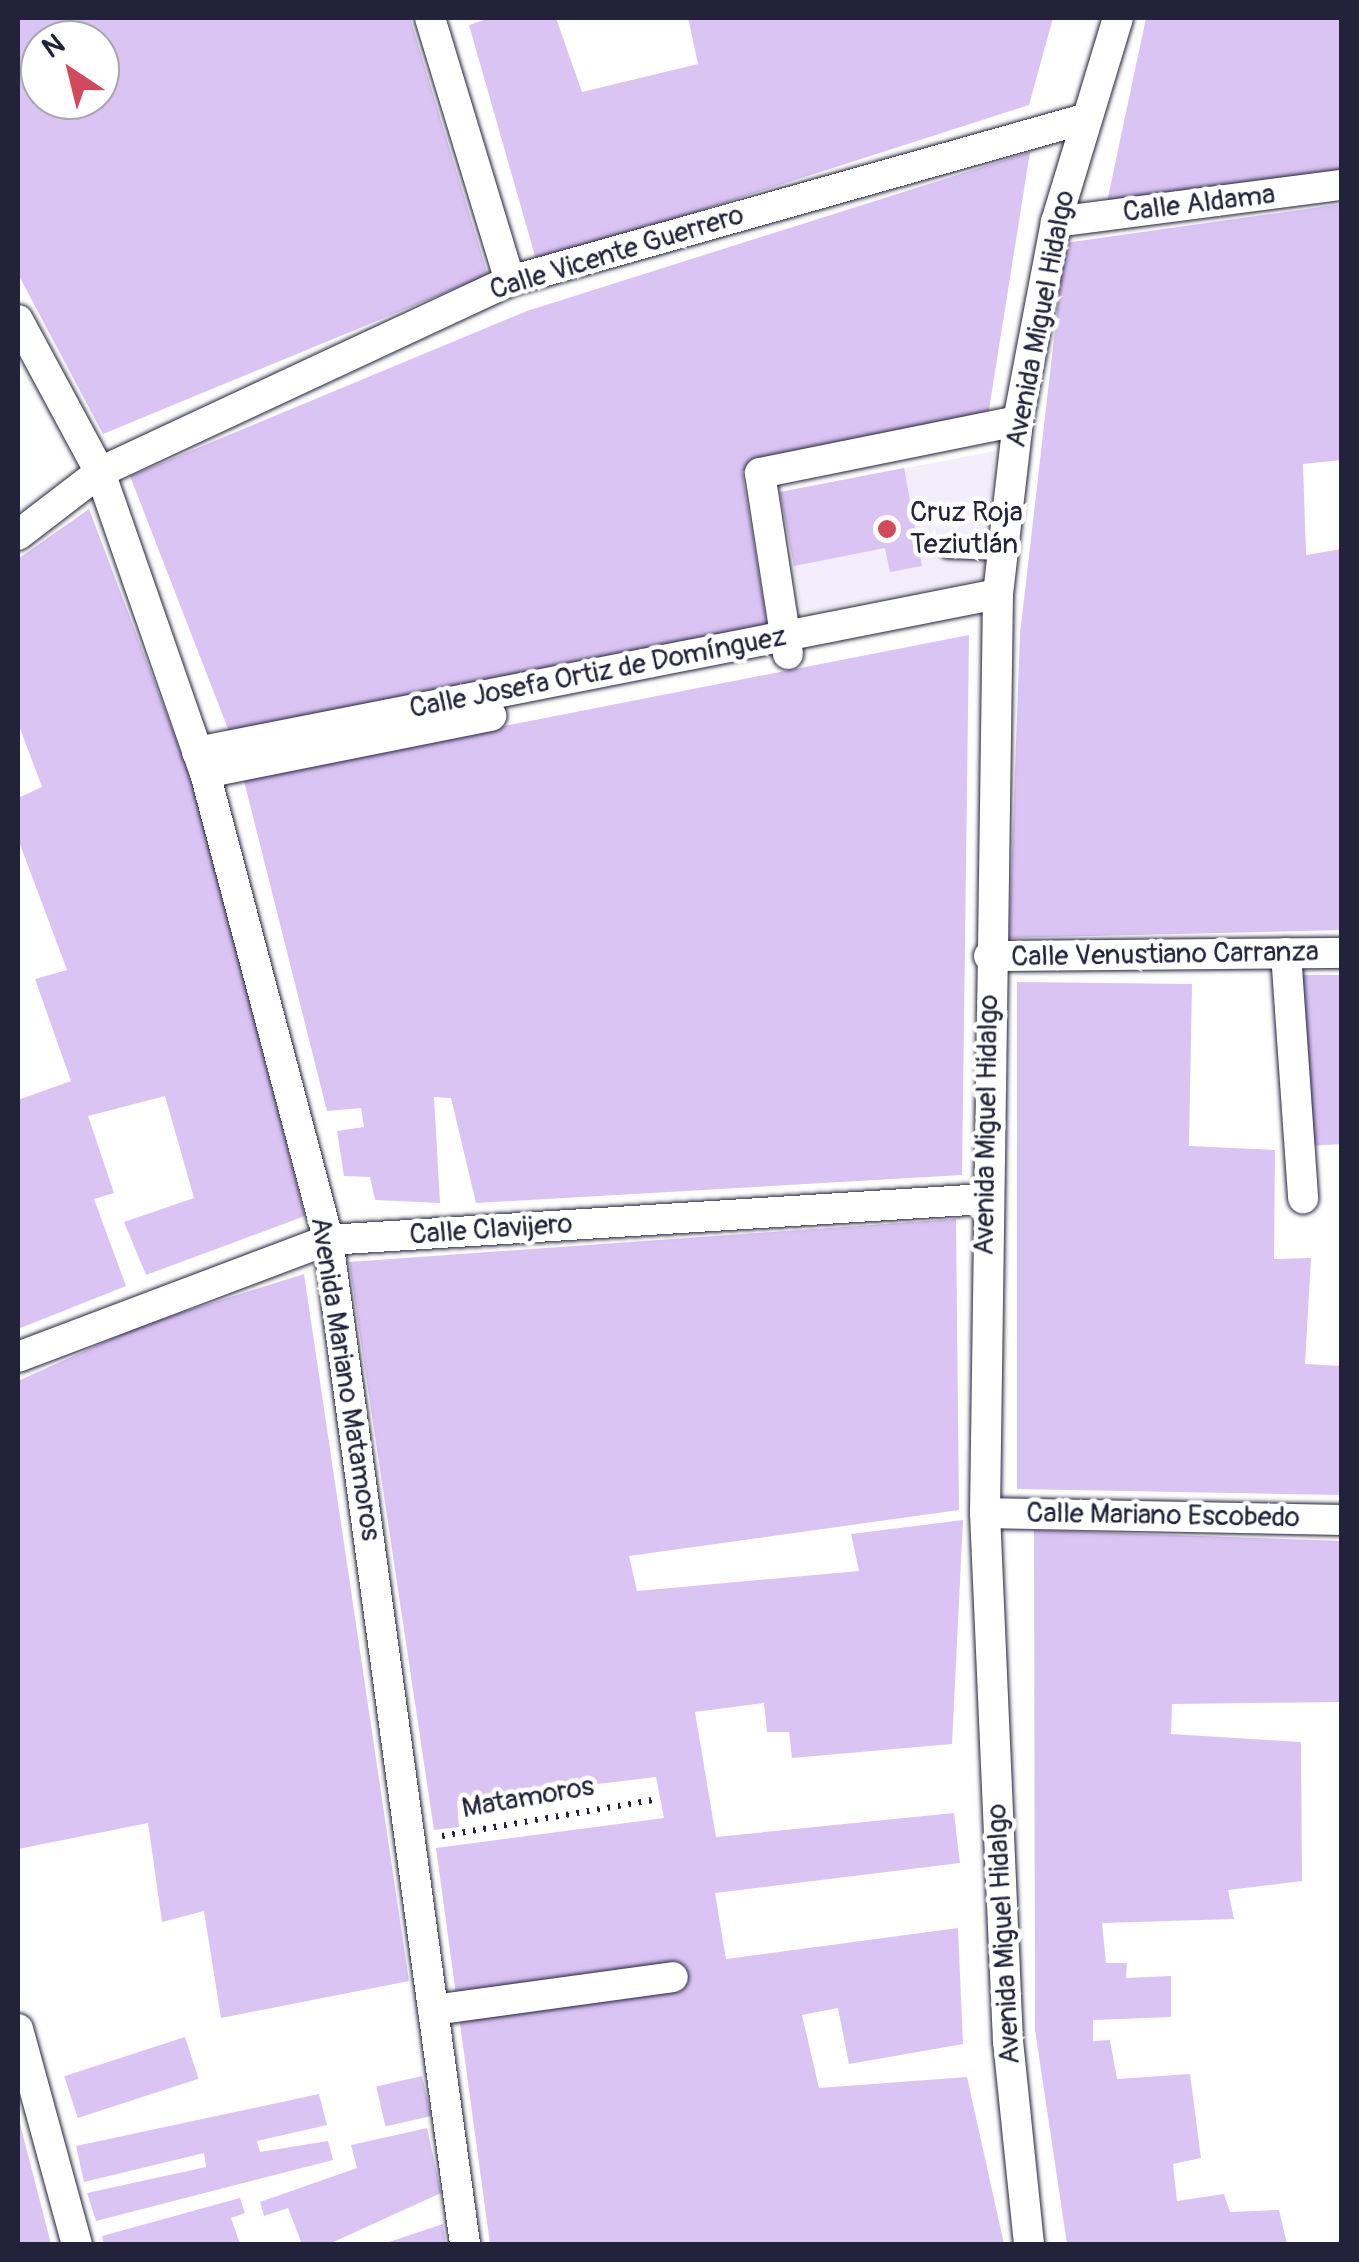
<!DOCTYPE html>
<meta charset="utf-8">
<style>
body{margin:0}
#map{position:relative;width:1359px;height:2262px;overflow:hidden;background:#fff;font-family:Pangolin,sans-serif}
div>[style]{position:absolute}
.built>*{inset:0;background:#f4edfc}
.building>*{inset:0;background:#dac4f4;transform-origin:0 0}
.path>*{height:6px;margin-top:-3px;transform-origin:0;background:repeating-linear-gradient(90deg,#22223b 0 2.5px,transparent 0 10.5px)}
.roads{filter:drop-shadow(0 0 2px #22223b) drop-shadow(0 0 2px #22223b)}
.lane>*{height:15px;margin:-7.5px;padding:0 7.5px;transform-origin:7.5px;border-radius:7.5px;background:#fff}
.street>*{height:30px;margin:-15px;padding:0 15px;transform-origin:15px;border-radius:15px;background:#fff}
.dots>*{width:28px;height:28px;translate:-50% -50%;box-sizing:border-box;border:5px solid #fff;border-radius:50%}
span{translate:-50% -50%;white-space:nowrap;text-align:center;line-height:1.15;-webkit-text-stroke:9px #fff;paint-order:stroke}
.street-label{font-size:28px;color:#22223b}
.poi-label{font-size:28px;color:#22223b}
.left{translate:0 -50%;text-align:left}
.frame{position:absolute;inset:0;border:20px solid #22223b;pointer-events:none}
.north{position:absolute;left:20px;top:20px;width:100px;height:100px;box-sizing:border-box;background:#fff;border:2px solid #a7a7b1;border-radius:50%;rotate:325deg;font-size:28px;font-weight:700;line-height:40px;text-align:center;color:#22223b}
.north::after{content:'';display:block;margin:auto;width:35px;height:45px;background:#d1495b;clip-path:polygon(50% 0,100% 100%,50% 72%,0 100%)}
</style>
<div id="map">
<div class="built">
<i style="clip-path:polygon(995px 451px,983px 579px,802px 613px,780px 492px)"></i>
</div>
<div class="building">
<i style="clip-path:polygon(evenodd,18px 18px,410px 18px,488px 275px,103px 434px,18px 274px,18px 18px,40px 40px,100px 40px,100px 100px,40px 100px,40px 40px)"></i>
<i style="clip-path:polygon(490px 18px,556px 18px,582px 92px,698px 64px,688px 18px,1053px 18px,1029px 105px,537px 263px,469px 25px)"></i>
<i style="clip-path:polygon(1146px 18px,1342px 18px,1342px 172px,1107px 202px)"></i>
<i style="clip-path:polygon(1030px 152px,988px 416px,800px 453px,742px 471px,768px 630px,230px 734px,130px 476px,527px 311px)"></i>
<i style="clip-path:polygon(1342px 204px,1342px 460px,1303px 464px,1306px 555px,1342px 549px,1342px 930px,1009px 938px,1020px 634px,1065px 243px)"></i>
<i style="clip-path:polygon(904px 468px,922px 566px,890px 572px,885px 548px,794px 566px,780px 492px)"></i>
<i style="clip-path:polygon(89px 509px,195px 789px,305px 1216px,146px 1275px,124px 1222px,194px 1198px,165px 1096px,88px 1116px,114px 1193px,94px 1199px,126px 1286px,18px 1329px,18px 1100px,71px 1081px,35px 979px,67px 970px,18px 839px,18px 798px,42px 787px,18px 723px,18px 559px)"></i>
<i style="clip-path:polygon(969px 635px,962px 1175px,476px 1203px,451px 1098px,434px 1097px,440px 1203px,375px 1200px,370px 1177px,344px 1176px,337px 1131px,364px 1127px,361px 1108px,327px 1111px,243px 777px)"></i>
<i style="clip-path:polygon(1292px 975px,1342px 975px,1342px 1144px,1309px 1146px)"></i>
<i style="clip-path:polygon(1017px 982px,1192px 984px,1189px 1146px,1275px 1150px,1274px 1259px,1311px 1258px,1305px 1364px,1342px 1366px,1342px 1495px,1017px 1489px)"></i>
<i style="clip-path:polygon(956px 1219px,959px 1510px,629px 1556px,637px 1591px,859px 1571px,851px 1534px,963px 1520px,952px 1744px,792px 1758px,789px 1732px,767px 1732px,764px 1703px,695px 1712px,716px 1837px,954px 1813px,960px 1863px,715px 1893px,726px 1959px,958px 1928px,963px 2044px,849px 2064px,838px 2008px,802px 2015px,819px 2088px,967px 2077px,1004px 2244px,490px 2244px,436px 1848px,664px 1818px,656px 1777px,457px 1801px,459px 1827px,434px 1830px,349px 1262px)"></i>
<i style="clip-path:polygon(304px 1274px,409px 1981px,221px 2018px,204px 1911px,162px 1922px,148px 1823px,18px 1849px,18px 1381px,145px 1324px)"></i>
<i style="clip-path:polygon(1034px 1530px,1342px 1541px,1342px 1702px,1172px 1704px,1171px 1734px,1301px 1742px,1302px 1881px,1228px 1890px,1234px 1919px,1102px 1923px,1106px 1963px,1127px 1963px,1126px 1978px,1171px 1976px,1171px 2017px,1093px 2020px,1093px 2041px,1110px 2040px,1117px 2079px,1190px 2074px,1201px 2158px,1173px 2164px,1177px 2201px,1224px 2194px,1230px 2212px,1279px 2210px,1287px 2244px,1067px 2244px,1035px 2030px)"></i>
<i style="left:185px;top:2037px;width:44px;height:127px;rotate:72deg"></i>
<i style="left:422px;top:2076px;width:41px;height:47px;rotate:77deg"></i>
<i style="clip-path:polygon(319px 2094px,327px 2125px,257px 2141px,260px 2152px,328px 2141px,333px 2160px,96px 2221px,87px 2193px,206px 2167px,204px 2153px,84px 2182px,76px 2146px)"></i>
<i style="clip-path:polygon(18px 2120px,19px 2120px,51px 2244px,18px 2244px)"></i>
<i style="clip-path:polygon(427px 2128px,441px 2193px,329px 2244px,302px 2244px,288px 2208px,264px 2216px,260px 2202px,357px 2168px,351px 2145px)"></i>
<i style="clip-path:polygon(240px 2198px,245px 2213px,231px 2218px,240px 2244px,104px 2244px,102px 2236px)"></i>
<i style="clip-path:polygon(443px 2224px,446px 2244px,383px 2244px)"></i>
</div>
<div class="path">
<i style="left:442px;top:1836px;width:214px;rotate:-9.7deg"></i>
</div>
<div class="roads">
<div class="lane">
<i style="left:947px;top:550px;width:54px;rotate:2.1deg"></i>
</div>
<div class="street">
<i style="left:430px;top:18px;width:275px;rotate:73.1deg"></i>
<i style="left:1056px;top:222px;width:288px;rotate:-7.4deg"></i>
<i style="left:18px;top:320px;width:173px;rotate:61.7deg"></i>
<i style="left:100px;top:472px;width:319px;rotate:70.8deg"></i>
<i style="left:205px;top:773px;width:483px;rotate:75.2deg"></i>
<i style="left:328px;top:1240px;width:1013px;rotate:82.23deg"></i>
<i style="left:18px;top:535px;width:103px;rotate:-37.5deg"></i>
<i style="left:100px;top:472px;width:452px;rotate:-25deg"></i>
<i style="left:510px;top:281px;width:596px;rotate:-15.76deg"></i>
<i style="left:788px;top:654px;width:183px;rotate:-98.8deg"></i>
<i style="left:760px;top:473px;width:263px;rotate:-11.4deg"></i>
<i style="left:197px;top:752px;width:816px;rotate:-11.16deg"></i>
<i style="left:205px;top:773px;width:292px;rotate:-11.3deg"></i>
<i style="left:1286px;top:953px;width:246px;rotate:86deg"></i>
<i style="left:989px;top:956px;width:353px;rotate:-0.5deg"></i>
<i style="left:18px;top:1357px;width:331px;rotate:-20.7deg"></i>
<i style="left:328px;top:1240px;width:658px;rotate:-3.57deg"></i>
<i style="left:985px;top:1513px;width:357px;rotate:1.1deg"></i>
<i style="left:433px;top:2010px;width:242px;rotate:-7.8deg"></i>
<i style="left:18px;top:2029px;width:223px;rotate:74.7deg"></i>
<i style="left:1029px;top:2244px;width:203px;rotate:-95.9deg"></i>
<i style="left:1008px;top:2042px;width:529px;rotate:-92.49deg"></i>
<i style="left:985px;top:1513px;width:919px;rotate:-89.19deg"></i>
<i style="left:998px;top:594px;width:174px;rotate:-83.4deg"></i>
<i style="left:1018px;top:421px;width:203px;rotate:-79.2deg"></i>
<i style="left:1056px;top:222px;width:213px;rotate:-73.1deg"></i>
</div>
</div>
<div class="dots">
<i style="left:887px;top:529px;background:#d1495b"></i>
</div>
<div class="street-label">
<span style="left:1199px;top:204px;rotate:-7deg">Calle Aldama</span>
<span style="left:617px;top:253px;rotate:-17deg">Calle Vicente Guerrero</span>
<span style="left:1041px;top:319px;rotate:-79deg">Avenida Miguel Hidalgo</span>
<span style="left:598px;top:673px;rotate:-11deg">Calle Josefa Ortiz de Domínguez</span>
<span style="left:1165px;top:955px;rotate:-1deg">Calle Venustiano Carranza</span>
<span style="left:987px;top:1125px;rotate:-89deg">Avenida Miguel Hidalgo</span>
<span style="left:491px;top:1230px;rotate:-4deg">Calle Clavijero</span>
<span style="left:345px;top:1379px;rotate:81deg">Avenida Mariano Matamoros</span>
<span style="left:1163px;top:1516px;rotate:1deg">Calle Mariano Escobedo</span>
<span style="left:528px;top:1798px;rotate:-10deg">Matamoros</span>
<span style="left:1004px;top:1934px;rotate:-93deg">Avenida Miguel Hidalgo</span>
</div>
<div class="poi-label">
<span class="left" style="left:910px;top:529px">Cruz Roja<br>Teziutlán</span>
</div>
<div class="frame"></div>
<div class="north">N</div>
</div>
